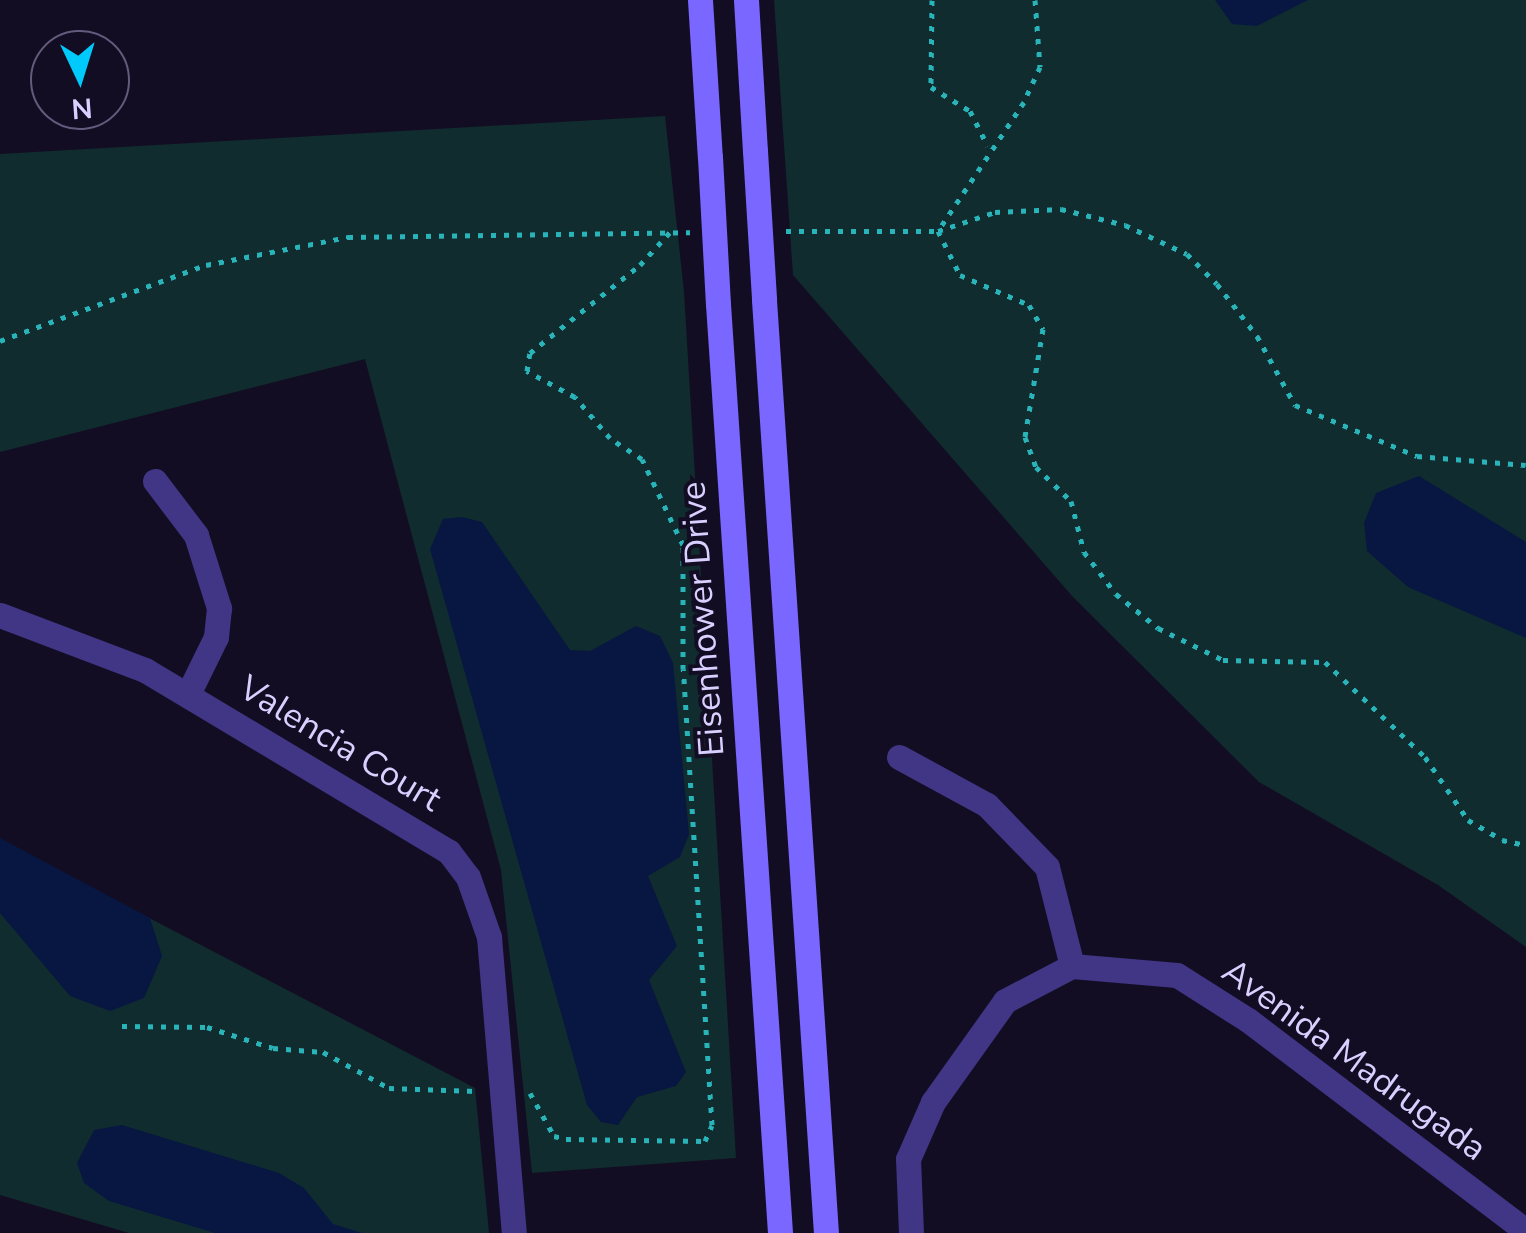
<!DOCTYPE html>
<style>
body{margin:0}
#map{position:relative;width:1526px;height:1233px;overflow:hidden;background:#130d24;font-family:"Nunito Sans",sans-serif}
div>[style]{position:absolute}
.green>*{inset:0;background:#102c2e}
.water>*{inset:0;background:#071742}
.path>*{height:5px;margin-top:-2.5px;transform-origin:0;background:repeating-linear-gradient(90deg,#29b4ba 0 5px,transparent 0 13px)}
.minor>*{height:25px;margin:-12.5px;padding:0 12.5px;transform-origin:12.5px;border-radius:12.5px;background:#403685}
.secondary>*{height:25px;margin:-12.5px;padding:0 12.5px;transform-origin:12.5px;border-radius:12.5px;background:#7967ff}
.secondary-bridge>*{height:25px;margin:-12.5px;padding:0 12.5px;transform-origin:12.5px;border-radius:12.5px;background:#7967ff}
span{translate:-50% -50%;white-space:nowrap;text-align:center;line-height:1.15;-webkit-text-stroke:8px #130d24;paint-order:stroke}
.street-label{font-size:35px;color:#dad0ff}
.north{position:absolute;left:30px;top:30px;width:100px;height:100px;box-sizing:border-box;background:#130d24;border:2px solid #635b7c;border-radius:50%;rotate:176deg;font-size:28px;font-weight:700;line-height:40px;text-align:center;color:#dad0ff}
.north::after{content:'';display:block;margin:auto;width:35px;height:45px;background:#00c9fb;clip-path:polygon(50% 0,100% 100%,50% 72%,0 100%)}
</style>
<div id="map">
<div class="green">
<i style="clip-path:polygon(774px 0,1526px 0,1526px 947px,1438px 885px,1259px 782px,1072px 596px,793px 275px)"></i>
<i style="clip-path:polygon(665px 116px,684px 292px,736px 1158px,532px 1173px,501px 870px,365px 359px,0 452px,0 154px)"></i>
<i style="clip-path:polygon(0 848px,44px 863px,475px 1088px,489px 1233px,129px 1233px,0 1195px)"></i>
</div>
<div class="water">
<i style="clip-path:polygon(1215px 0,1308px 0,1257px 26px,1232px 24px)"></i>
<i style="clip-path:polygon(1419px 476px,1526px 542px,1526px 638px,1408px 587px,1367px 551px,1364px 523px,1376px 493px)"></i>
<i style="clip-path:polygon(462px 517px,482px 522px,570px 650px,590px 651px,636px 626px,660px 636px,673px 663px,689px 834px,680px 857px,648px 876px,677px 946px,649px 980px,686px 1072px,676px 1086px,637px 1097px,618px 1125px,601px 1122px,587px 1105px,430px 549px,443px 519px)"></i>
<i style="clip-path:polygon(0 838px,150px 918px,162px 956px,144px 998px,110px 1011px,70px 996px,0 913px)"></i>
<i style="clip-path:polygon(122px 1125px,279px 1173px,304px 1188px,333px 1224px,362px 1233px,215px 1233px,109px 1201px,84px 1183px,77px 1163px,94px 1130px)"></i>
</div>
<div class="path">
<i style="left:932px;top:0;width:87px;rotate:90.7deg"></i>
<i style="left:931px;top:87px;width:46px;rotate:31.6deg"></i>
<i style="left:970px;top:111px;width:39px;rotate:63deg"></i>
<i style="left:1035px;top:0;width:67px;rotate:85.7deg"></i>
<i style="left:1040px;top:67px;width:38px;rotate:115deg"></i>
<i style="left:1024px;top:102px;width:155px;rotate:123.7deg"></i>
<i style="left:938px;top:231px;width:49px;rotate:63.4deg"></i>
<i style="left:960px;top:275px;width:75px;rotate:23.5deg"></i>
<i style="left:1029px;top:305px;width:28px;rotate:60deg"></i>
<i style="left:1043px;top:329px;width:109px;rotate:99.5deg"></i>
<i style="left:1025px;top:437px;width:32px;rotate:70deg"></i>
<i style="left:1036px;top:467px;width:49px;rotate:44.2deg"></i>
<i style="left:1071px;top:501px;width:53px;rotate:75.7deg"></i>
<i style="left:1084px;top:552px;width:53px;rotate:52.7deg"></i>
<i style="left:1116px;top:594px;width:54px;rotate:39deg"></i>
<i style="left:1158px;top:628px;width:72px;rotate:26.2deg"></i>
<i style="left:1223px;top:660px;width:102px;rotate:1.1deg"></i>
<i style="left:1325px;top:662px;width:138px;rotate:43.5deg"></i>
<i style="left:1425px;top:757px;width:76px;rotate:55.7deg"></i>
<i style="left:1468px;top:820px;width:39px;rotate:30deg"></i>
<i style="left:1502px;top:840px;width:25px;rotate:12deg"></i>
<i style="left:786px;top:231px;width:152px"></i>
<i style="left:938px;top:231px;width:60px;rotate:-18.4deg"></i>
<i style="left:995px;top:212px;width:66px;rotate:-2.6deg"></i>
<i style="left:1061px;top:209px;width:66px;rotate:14deg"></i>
<i style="left:1125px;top:225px;width:68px;rotate:25.1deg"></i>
<i style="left:1187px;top:254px;width:42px;rotate:45deg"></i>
<i style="left:1217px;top:284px;width:66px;rotate:52.4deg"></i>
<i style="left:1257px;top:336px;width:79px;rotate:61.2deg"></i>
<i style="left:1295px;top:405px;width:132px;rotate:22.7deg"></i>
<i style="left:1417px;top:456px;width:109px;rotate:4.7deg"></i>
<i style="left:0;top:341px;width:220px;rotate:-20.3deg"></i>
<i style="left:206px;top:265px;width:145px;rotate:-11.2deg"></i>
<i style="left:348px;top:237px;width:342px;rotate:-0.8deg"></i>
<i style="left:122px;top:1026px;width:85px;rotate:0.7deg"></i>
<i style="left:207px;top:1027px;width:69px;rotate:17.7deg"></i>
<i style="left:273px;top:1048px;width:50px;rotate:4.6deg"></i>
<i style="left:323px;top:1052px;width:75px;rotate:28.6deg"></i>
<i style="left:389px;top:1088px;width:87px;rotate:2deg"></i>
<i style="left:530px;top:1093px;width:49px;rotate:60.8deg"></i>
<i style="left:554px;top:1136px;width:12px;rotate:14deg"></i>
<i style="left:566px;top:1139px;width:139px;rotate:0.8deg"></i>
<i style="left:705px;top:1141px;width:17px;rotate:-66deg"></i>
<i style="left:712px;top:1125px;width:457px;rotate:-93.6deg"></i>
<i style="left:683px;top:669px;width:124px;rotate:-90deg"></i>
<i style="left:683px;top:545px;width:95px;rotate:-115.5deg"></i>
<i style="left:642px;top:459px;width:38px;rotate:-147deg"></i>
<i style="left:610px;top:438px;width:54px;rotate:-130.5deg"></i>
<i style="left:575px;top:397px;width:55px;rotate:-151.6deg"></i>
<i style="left:527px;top:371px;width:18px;rotate:-81deg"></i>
<i style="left:530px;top:353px;width:141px;rotate:-38.7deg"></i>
<i style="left:640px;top:265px;width:45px;rotate:-47.7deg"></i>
</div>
<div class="minor">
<i style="left:155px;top:481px;width:68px;rotate:52.8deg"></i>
<i style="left:196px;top:535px;width:77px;rotate:72.5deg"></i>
<i style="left:219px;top:608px;width:29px;rotate:96deg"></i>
<i style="left:216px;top:637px;width:64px;rotate:116.2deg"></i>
<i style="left:0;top:615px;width:155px;rotate:20.8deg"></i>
<i style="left:145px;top:670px;width:354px;rotate:30.9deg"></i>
<i style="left:449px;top:852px;width:31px;rotate:53deg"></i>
<i style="left:468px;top:877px;width:64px;rotate:70.7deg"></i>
<i style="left:489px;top:937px;width:297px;rotate:85.2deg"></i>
<i style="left:899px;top:757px;width:100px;rotate:28.6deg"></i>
<i style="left:987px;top:805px;width:86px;rotate:45.9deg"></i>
<i style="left:1047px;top:867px;width:102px;rotate:75.8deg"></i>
<i style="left:1072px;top:966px;width:105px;rotate:4.9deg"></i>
<i style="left:1177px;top:975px;width:84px;rotate:32.4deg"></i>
<i style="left:1248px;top:1020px;width:349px;rotate:37.2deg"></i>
<i style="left:911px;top:1233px;width:74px;rotate:-92.3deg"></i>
<i style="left:908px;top:1159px;width:62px;rotate:-66.3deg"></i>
<i style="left:933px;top:1102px;width:124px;rotate:-54.5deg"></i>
<i style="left:1005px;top:1001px;width:76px;rotate:-27.6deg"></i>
</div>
<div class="secondary">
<i style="left:700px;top:0;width:157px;rotate:86.4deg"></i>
<i style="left:746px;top:0;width:151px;rotate:86.6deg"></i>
<i style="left:764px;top:300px;width:935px;rotate:86.2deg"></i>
<i style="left:718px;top:304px;width:931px;rotate:86.18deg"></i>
</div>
<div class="secondary-bridge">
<i style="left:755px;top:151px;width:149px;rotate:86.5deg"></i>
<i style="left:710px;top:157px;width:147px;rotate:86.9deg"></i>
</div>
<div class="street-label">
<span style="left:703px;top:619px;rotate:-94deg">Eisenhower Drive</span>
<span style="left:340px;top:744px;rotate:31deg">Valencia Court</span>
<span style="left:1354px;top:1060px;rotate:36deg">Avenida Madrugada</span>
</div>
<div class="north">N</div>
</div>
